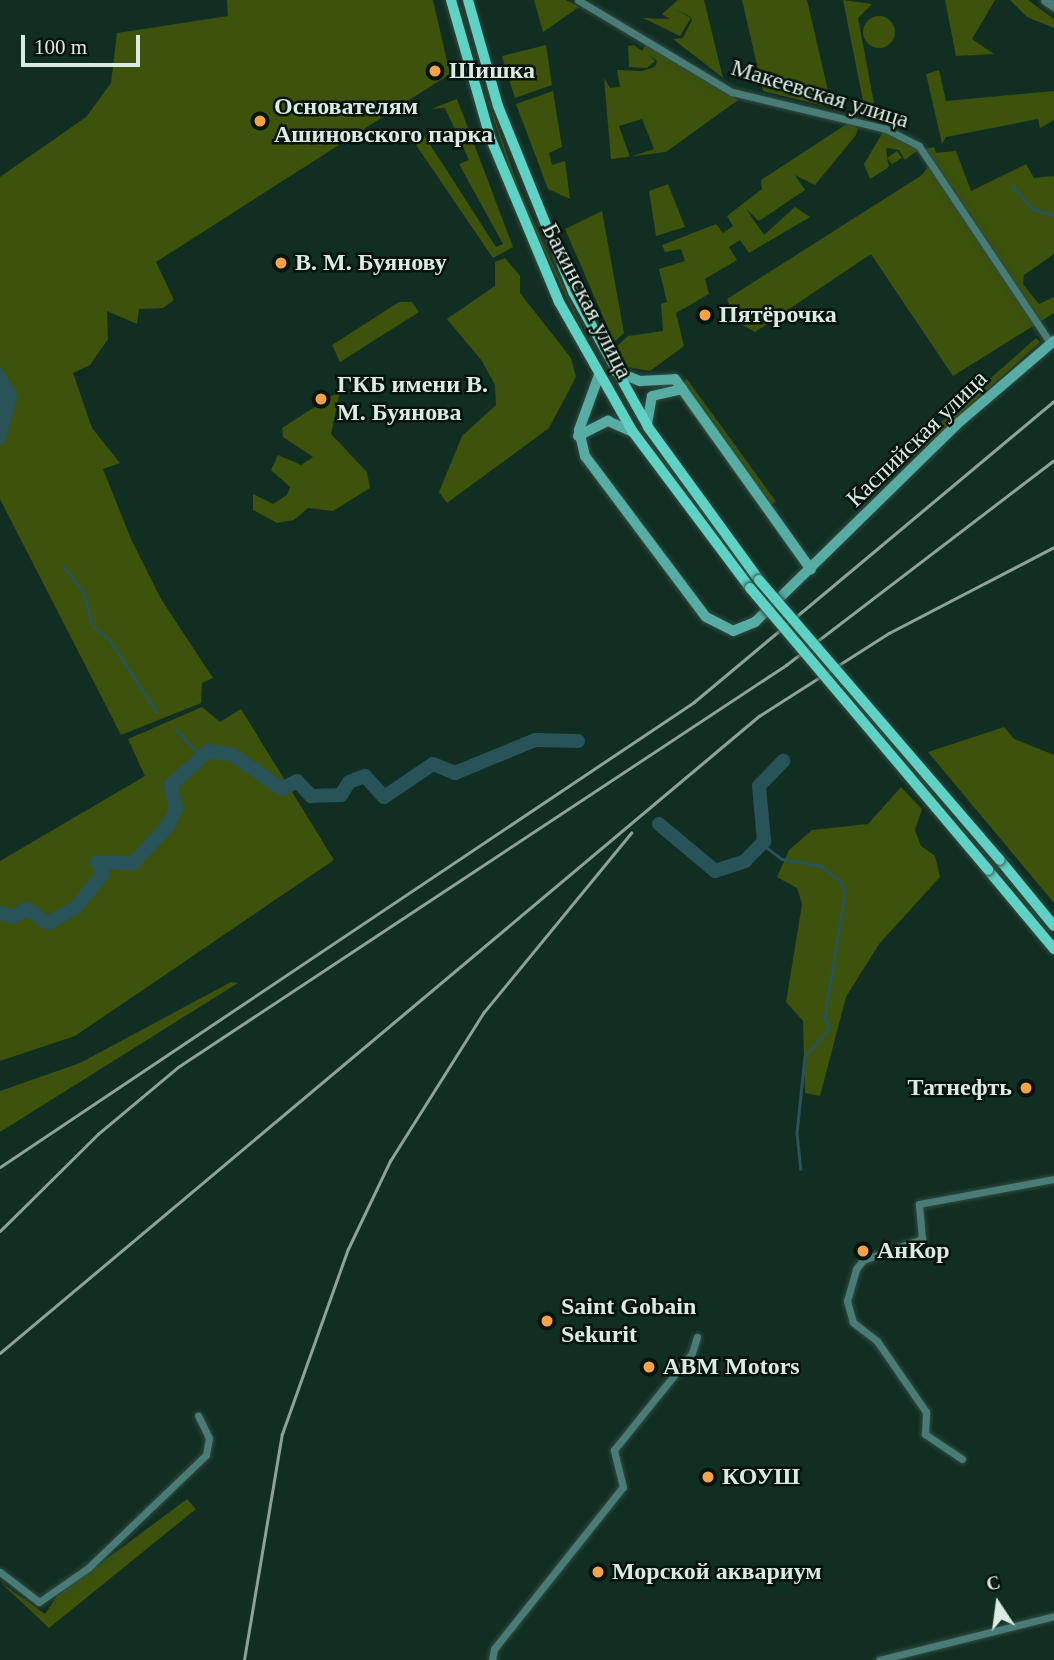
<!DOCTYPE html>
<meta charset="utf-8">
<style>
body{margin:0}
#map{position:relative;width:1054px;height:1660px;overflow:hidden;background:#112e23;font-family:"Times New Roman",serif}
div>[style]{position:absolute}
.green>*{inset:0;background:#3d520b;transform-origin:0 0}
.round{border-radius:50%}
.water>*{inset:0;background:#275359}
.stream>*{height:2.5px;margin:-1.25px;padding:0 1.25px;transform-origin:1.25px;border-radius:1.25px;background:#275359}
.river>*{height:14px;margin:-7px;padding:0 7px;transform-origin:7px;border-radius:7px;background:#275359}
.roads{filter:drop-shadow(0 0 2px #314c42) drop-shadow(0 0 2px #314c42)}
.minor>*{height:7px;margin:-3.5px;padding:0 3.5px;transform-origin:3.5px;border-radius:3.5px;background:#4a7c76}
.tertiary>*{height:9px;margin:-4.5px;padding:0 4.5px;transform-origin:4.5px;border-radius:4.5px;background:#4a7c76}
.secondary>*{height:10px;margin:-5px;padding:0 5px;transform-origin:5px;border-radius:5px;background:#57aca3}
.primary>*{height:10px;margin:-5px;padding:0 5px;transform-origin:5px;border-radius:5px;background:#60d1c5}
.rail>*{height:2.5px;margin:-1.25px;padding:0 1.25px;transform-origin:1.25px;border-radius:1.25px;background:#8da299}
.bridges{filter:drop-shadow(0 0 2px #314c42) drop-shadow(0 0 2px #314c42)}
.primary-bridge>*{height:10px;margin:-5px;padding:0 5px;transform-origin:5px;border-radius:5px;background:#60d1c5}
.dots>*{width:19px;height:19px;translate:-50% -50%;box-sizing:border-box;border:4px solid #07140e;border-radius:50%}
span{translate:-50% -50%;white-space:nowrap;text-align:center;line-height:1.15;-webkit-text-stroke:5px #07140e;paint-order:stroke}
.poi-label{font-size:24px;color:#daebe3;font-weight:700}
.left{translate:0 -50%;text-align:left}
.right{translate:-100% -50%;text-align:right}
.street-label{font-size:24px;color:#daebe3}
.north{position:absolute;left:963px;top:1569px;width:70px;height:70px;-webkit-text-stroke:5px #07140e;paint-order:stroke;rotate:347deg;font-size:19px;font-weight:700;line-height:28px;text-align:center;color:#daebe3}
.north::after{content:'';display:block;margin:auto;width:24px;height:32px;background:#daebe3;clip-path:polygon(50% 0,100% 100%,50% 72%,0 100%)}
.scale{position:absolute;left:21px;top:35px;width:119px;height:32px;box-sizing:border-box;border:4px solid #daebe3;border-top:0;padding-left:9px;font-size:21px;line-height:24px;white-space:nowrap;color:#daebe3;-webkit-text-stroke:5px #07140e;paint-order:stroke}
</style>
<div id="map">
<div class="green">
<i style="clip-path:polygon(227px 0,433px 0,450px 74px,156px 262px,174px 300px,163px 308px,139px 309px,137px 324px,107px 311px,108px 339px,90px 365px,73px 373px,92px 428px,120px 463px,103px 469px,131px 539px,161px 599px,213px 678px,202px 683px,201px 703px,121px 735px,0 499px,0 177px,86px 117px,111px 83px,117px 33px,228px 16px)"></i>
<i style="clip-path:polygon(534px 0,566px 0,579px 7px,543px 32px)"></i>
<i style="clip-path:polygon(678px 0,704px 0,723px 78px,673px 39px,683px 38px,692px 20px,691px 17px,675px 9px,691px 18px,680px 36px,643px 18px,670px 19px,662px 14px)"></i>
<i style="clip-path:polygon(742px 0,807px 0,832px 108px,763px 91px)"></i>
<i style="clip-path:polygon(843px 0,872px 4px,858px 18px,876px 114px,866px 116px)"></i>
<i style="clip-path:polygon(945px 0,995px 0,972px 39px,994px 54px,956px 56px)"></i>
<i style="clip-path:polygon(1010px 0,1028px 0,1054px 19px,1054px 28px,1027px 17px)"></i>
<i class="round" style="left:863px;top:16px;width:32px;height:32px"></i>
<i style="clip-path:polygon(546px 45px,552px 85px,515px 98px,502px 56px)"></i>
<i style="clip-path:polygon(evenodd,634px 45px,642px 51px,646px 45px,738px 100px,666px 152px,611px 159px,604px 78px,610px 88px,620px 87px,617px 70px,642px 71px,655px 67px,657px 61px,649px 55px,655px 61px,647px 68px,629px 67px,628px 46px,634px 45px,642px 119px,654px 149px,630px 157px,619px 126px,642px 119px)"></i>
<i style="clip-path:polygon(939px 70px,946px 101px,1054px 91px,1054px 120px,1040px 128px,1038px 119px,946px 137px,942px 144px,926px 74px)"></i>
<i style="clip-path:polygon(483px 85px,520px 192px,600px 368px,517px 193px)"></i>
<i style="clip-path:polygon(553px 91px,562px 147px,549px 153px,552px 165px,565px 161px,570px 199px,548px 189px,516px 104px)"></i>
<i style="clip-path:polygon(457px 99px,513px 247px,493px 258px,412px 139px,422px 132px,496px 247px,503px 244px,459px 164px,469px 160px,445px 108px,431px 109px)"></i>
<i style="clip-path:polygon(847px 124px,858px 128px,856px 135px,815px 185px,795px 175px,805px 190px,759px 221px,746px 209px,764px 235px,795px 207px,810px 217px,749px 253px,740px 240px,729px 247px,737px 260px,705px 279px,709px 294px,676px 313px,684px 346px,650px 371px,627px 367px,615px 348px,628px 336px,663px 331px,661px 304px,667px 302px,659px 269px,685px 261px,681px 249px,665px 252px,662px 245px,716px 224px,723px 233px,733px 226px,727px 216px,762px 189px,761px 180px)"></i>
<i style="clip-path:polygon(883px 132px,918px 150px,905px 160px,899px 150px,886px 148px,887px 158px,897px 151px,902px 158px,892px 164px,887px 158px,889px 167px,870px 179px,864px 164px)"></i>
<i style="clip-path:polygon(934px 147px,936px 153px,956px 151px,971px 191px,1026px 164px,1034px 178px,1054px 176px,1054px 254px,1024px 275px,1023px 284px,1039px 304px,1054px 297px,1054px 313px,953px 376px,871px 254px,755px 332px,737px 322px,727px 299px,922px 175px,933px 160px,926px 149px)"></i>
<i style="clip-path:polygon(668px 184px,685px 227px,656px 236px,649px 191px)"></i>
<i style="clip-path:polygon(602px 211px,624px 333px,614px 342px,565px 229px)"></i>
<i style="clip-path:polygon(505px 258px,520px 276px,520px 293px,571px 358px,576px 377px,549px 428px,447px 503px,439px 492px,462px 436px,496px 405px,495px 385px,482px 361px,447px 319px,495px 286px,495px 262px)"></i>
<i style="clip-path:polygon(399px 302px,412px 302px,419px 312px,340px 362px,332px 345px)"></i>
<i style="clip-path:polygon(1036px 338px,1040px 342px,902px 467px,897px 461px)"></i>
<i style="left:687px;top:379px;width:151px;height:16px;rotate:54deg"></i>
<i style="clip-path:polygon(340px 391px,331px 434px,367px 472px,370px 488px,333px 511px,308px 508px,294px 520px,277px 523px,253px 510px,253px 494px,273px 504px,287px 495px,290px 487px,271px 470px,278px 455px,301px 465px,313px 457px,283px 437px,282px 428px)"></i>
<i style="clip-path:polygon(202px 707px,220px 722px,241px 709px,334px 860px,75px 1036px,0 1061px,0 861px,145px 776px,128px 739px)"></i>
<i style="clip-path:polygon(1004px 727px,1014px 739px,1054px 755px,1054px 903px,928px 752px)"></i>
<i style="clip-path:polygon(901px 787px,922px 809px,915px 830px,921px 846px,935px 856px,940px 877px,879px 944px,846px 997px,820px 1096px,805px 1093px,803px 1021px,786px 1002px,802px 904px,797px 888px,777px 877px,789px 850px,812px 830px,868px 824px)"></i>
<i style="clip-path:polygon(231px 982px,238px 983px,0 1132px,0 1091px,80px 1063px)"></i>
<i style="clip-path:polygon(187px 1499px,196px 1509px,49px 1628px,0 1582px,45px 1614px,57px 1596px)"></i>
</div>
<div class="water">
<i style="clip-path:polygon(0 366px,18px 395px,4px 445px,0 444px)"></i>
</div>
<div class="stream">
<i style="left:1013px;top:186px;width:30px;rotate:49deg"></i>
<i style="left:1033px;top:209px;width:22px;rotate:18deg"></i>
<i style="left:63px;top:566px;width:32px;rotate:51deg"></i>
<i style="left:83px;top:591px;width:36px;rotate:74deg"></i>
<i style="left:93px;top:626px;width:22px;rotate:39deg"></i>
<i style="left:110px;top:640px;width:86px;rotate:56.9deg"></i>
<i style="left:177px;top:730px;width:35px;rotate:47deg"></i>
<i style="left:762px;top:844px;width:25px;rotate:37deg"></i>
<i style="left:782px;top:859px;width:40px;rotate:10deg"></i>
<i style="left:821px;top:866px;width:26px;rotate:39deg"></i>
<i style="left:841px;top:882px;width:13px;rotate:72deg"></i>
<i style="left:845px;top:894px;width:126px;rotate:99.2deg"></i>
<i style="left:825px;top:1018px;width:11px;rotate:63deg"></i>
<i style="left:830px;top:1028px;width:38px;rotate:131deg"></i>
<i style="left:805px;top:1057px;width:76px;rotate:96deg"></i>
<i style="left:797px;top:1133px;width:36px;rotate:84deg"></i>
</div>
<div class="river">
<i style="left:659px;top:824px;width:73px;rotate:40deg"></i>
<i style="left:715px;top:871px;width:32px;rotate:-18deg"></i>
<i style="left:745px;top:861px;width:28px;rotate:-46deg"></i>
<i style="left:764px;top:841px;width:55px;rotate:-95.2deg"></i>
<i style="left:759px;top:786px;width:35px;rotate:-46deg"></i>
<i style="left:0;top:913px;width:13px;rotate:18deg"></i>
<i style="left:12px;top:917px;width:17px;rotate:-28deg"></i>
<i style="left:27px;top:909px;width:25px;rotate:34deg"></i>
<i style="left:48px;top:923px;width:31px;rotate:-29deg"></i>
<i style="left:75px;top:908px;width:44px;rotate:-50.5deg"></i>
<i style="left:103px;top:874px;width:13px;rotate:-117deg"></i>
<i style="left:97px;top:862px;width:36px;rotate:2deg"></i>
<i style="left:133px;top:863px;width:50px;rotate:-46.6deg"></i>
<i style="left:167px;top:827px;width:20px;rotate:-63deg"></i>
<i style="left:176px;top:809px;width:25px;rotate:-102deg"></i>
<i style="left:171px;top:785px;width:50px;rotate:-42.6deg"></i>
<i style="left:208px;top:751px;width:25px;rotate:9deg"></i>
<i style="left:233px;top:755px;width:60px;rotate:34.8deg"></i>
<i style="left:282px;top:789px;width:17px;rotate:-28deg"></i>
<i style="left:297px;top:781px;width:21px;rotate:47deg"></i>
<i style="left:311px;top:796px;width:30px;rotate:-2deg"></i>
<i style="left:341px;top:795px;width:15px;rotate:-58deg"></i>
<i style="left:349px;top:782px;width:17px;rotate:-21deg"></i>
<i style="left:365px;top:776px;width:28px;rotate:48deg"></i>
<i style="left:384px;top:797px;width:59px;rotate:-34deg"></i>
<i style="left:433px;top:764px;width:24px;rotate:22deg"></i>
<i style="left:455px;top:773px;width:87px;rotate:-22.4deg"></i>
<i style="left:535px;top:740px;width:43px;rotate:1.3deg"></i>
</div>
<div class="roads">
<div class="minor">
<i style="left:578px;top:0;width:179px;rotate:30.9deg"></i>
<i style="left:732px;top:92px;width:158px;rotate:13.5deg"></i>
<i style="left:886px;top:129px;width:37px;rotate:27deg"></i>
<i style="left:919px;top:146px;width:238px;rotate:56.3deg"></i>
<i style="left:962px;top:1459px;width:45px;rotate:-146deg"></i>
<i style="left:925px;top:1434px;width:22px;rotate:-87deg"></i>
<i style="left:926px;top:1412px;width:86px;rotate:-124.6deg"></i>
<i style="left:877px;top:1341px;width:31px;rotate:-142deg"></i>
<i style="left:853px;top:1322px;width:22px;rotate:-106deg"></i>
<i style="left:847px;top:1301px;width:33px;rotate:-74deg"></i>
<i style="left:856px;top:1269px;width:11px;rotate:-52deg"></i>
<i style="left:863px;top:1260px;width:63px;rotate:-19.6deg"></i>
<i style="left:922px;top:1239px;width:35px;rotate:-95deg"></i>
<i style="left:919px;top:1204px;width:137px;rotate:-10.5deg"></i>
<i style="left:0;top:1572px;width:49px;rotate:37.6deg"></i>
<i style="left:39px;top:1602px;width:60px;rotate:-34.8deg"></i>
<i style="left:88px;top:1568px;width:163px;rotate:-43.8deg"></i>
<i style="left:206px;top:1455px;width:17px;rotate:-80deg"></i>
<i style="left:209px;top:1438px;width:25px;rotate:-116deg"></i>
<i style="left:492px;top:1660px;width:11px;rotate:-80deg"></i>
<i style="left:494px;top:1649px;width:207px;rotate:-51.5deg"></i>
<i style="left:623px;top:1487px;width:38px;rotate:-104deg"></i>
<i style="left:614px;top:1450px;width:124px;rotate:-51.2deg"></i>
<i style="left:692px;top:1353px;width:17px;rotate:-73deg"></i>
<i style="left:879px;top:1660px;width:180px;rotate:-14.1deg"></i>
</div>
<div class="tertiary">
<i style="left:1045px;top:0;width:11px;rotate:34deg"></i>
</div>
<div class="secondary">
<i style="left:615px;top:371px;width:27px;rotate:22deg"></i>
<i style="left:640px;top:381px;width:35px;rotate:-3deg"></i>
<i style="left:675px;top:379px;width:234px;rotate:54.5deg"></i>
<i style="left:599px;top:375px;width:59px;rotate:110deg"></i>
<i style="left:579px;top:430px;width:27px;rotate:77deg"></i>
<i style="left:585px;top:456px;width:201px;rotate:53.1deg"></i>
<i style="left:706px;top:617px;width:30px;rotate:27deg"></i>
<i style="left:733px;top:631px;width:24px;rotate:-22deg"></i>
<i style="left:755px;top:622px;width:281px;rotate:-44.4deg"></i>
<i style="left:956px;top:425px;width:129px;rotate:-40.6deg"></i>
<i style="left:647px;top:424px;width:28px;rotate:-80deg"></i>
<i style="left:652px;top:396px;width:31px;rotate:-13deg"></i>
<i style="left:578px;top:436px;width:34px;rotate:-27deg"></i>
<i style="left:608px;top:421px;width:27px;rotate:24deg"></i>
</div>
<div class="primary">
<i style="left:451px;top:0;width:142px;rotate:74.1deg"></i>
<i style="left:490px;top:137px;width:179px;rotate:67.3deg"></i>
<i style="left:559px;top:302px;width:150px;rotate:60.4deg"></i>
<i style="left:633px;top:432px;width:195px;rotate:53.1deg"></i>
<i style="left:468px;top:0;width:110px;rotate:74.2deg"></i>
<i style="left:498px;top:106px;width:201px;rotate:68deg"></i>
<i style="left:573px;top:292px;width:154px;rotate:60.9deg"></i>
<i style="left:648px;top:427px;width:189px;rotate:54deg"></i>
<i style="left:1000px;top:860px;width:85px;rotate:50.7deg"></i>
<i style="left:988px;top:870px;width:103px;rotate:50.1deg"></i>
</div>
</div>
<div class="rail">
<i style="left:0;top:1167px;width:835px;rotate:-33.82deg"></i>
<i style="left:694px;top:702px;width:469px;rotate:-39.9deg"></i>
<i style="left:0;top:1231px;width:138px;rotate:-44.7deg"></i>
<i style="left:98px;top:1134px;width:104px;rotate:-39.9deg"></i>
<i style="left:178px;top:1067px;width:729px;rotate:-33.47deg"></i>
<i style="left:786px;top:665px;width:337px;rotate:-37.4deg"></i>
<i style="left:0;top:1353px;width:991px;rotate:-40.01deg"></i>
<i style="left:759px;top:716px;width:154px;rotate:-32.6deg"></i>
<i style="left:889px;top:633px;width:186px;rotate:-27.5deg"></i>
<i style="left:244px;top:1660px;width:229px;rotate:-80.5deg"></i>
<i style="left:282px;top:1434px;width:196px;rotate:-70.4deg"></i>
<i style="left:348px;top:1249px;width:98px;rotate:-64.5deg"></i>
<i style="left:390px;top:1161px;width:176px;rotate:-57.8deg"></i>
<i style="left:484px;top:1012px;width:232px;rotate:-50.6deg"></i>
</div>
<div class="bridges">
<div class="primary-bridge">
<i style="left:759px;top:580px;width:369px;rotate:49.3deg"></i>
<i style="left:750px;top:588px;width:369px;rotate:49.8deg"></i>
</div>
</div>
<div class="dots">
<i style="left:435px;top:71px;background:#f6a247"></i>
<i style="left:260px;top:121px;background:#f6a247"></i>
<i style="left:281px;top:263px;background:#f6a247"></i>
<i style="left:705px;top:315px;background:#f6a247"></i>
<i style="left:321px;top:399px;background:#f6a247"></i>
<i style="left:1026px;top:1088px;background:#f6a247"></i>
<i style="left:863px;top:1251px;background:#f6a247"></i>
<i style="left:547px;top:1321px;background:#f6a247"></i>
<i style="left:649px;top:1367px;background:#f6a247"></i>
<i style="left:708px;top:1477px;background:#f6a247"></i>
<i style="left:598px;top:1572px;background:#f6a247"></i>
</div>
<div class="poi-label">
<span class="left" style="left:449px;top:71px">Шишка</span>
<span class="left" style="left:274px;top:121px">Основателям<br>Ашиновского парка</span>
<span class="left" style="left:295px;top:263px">В. М. Буянову</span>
<span class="left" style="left:719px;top:315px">Пятёрочка</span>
<span class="left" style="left:337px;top:399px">ГКБ имени В.<br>М. Буянова</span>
<span class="right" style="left:1012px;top:1088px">Татнефть</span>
<span class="left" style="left:877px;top:1251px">АнКор</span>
<span class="left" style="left:561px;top:1321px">Saint Gobain<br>Sekurit</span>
<span class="left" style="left:663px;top:1367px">ABM Motors</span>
<span class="left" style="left:722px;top:1477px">КОУШ</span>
<span class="left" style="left:612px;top:1572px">Морской аквариум</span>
</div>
<div class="street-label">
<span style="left:820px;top:94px;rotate:17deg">Макеевская улица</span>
<span style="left:587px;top:301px;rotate:63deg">Бакинская улица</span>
<span style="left:917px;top:439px;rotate:-44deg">Каспийская улица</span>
</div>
<div class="north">С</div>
<div class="scale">100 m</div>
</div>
